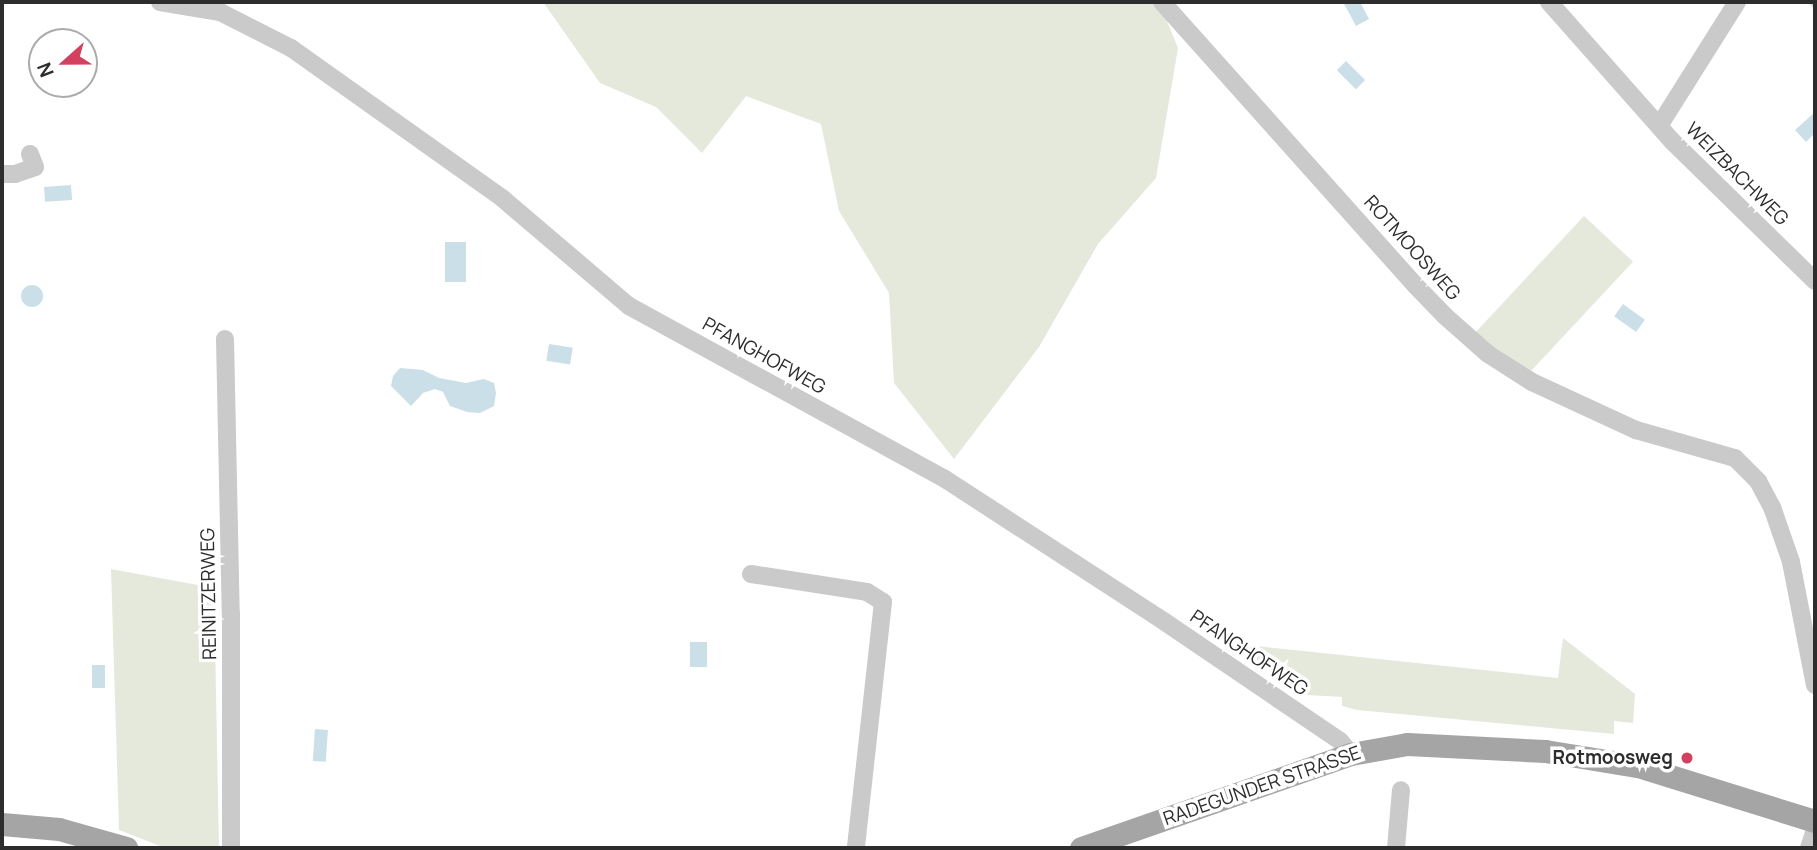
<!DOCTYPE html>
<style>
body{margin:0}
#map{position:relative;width:1817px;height:850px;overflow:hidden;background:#fff;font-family:Manrope,sans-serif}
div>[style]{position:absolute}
.green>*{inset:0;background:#e5e9dc;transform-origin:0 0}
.water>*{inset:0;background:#cadfe7;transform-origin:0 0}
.round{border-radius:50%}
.stream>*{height:5px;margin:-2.5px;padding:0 2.5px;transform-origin:2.5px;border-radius:2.5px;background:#cadfe7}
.minor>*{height:18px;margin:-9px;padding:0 9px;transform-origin:9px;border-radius:9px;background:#cacaca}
.major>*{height:23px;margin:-11.5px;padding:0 11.5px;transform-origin:11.5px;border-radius:11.5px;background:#a5a5a5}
.dots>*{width:19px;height:19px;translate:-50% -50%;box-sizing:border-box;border:4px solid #fff;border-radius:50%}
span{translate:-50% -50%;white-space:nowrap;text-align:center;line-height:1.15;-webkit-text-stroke:7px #fff;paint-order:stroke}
.street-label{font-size:19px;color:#2d2d2d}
.poi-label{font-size:19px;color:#2d2d2d;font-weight:700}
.right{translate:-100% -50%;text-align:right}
.frame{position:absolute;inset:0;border:4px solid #2d2d2d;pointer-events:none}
.north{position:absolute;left:28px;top:28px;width:70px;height:70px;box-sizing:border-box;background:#fff;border:2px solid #ababab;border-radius:50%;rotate:249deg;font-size:19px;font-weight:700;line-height:28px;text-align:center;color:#2d2d2d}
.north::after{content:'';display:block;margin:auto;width:24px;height:32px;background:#d2415f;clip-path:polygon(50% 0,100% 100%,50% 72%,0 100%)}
</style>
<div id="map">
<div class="green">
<i style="clip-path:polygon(543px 2px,1159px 2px,1178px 48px,1156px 178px,1098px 244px,1039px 347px,954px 459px,894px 383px,889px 293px,839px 211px,821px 124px,746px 96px,702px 153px,656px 107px,600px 83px)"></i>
<i style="left:1584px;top:216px;width:67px;height:161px;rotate:43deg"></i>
<i style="clip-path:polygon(111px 569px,214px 588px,219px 848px,165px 848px,119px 830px)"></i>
<i style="clip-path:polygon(1563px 638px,1635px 694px,1633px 723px,1614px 721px,1614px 734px,1357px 710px,1342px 706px,1342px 697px,1307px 695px,1255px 659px,1255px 646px,1558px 678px)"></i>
</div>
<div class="water">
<i style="clip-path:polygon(1343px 2px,1360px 2px,1369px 19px,1356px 26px)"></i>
<i style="left:1346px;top:61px;width:27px;height:13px;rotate:45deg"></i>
<i style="clip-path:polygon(1815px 112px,1815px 133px,1806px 142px,1795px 130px)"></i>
<i style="left:71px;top:185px;width:15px;height:27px;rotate:86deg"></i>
<i style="left:445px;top:242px;width:21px;height:40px"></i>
<i class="round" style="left:21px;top:285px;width:22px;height:22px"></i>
<i style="left:1623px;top:304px;width:27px;height:15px;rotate:36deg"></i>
<i style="left:549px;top:344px;width:24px;height:17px;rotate:9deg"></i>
<i style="clip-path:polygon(400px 368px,423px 370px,439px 378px,466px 383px,484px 379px,494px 383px,496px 393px,494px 406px,480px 413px,467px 412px,450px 406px,443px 392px,435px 389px,423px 393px,411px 406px,391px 386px,393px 376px)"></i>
<i style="left:690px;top:642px;width:17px;height:25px"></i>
<i style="left:92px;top:665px;width:13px;height:23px"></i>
<i style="left:315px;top:729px;width:13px;height:32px;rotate:4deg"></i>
</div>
<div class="stream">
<i style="left:1811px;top:2px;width:6px;rotate:45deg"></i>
</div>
<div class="minor">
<i style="left:160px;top:2px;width:61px;rotate:9.5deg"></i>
<i style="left:220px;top:12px;width:80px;rotate:26.9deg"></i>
<i style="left:291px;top:48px;width:259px;rotate:35.4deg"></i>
<i style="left:502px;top:198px;width:167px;rotate:40.4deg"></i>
<i style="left:629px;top:306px;width:360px;rotate:28.7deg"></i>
<i style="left:945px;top:479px;width:262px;rotate:33deg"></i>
<i style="left:1165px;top:622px;width:212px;rotate:34.2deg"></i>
<i style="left:1340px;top:741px;width:17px;rotate:50deg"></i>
<i style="left:1162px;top:2px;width:380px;rotate:48.2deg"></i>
<i style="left:1415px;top:285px;width:43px;rotate:45.9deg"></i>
<i style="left:1445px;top:316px;width:57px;rotate:41.5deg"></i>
<i style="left:1488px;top:354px;width:52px;rotate:32.5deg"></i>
<i style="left:1532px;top:382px;width:115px;rotate:24.8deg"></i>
<i style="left:1636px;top:430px;width:103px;rotate:15.8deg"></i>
<i style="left:1735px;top:458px;width:33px;rotate:45deg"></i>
<i style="left:1758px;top:481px;width:30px;rotate:62deg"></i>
<i style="left:1772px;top:507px;width:58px;rotate:70.9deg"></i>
<i style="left:1791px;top:562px;width:125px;rotate:79deg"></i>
<i style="left:1549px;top:2px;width:186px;rotate:48.5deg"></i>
<i style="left:1672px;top:141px;width:200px;rotate:44.4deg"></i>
<i style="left:1659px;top:126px;width:146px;rotate:-57.8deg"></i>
<i style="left:2px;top:174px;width:13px"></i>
<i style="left:15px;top:174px;width:21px;rotate:-19deg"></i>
<i style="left:35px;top:167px;width:14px;rotate:-111deg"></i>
<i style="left:225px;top:339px;width:275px;rotate:88.8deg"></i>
<i style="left:231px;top:614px;width:234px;rotate:90deg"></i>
<i style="left:751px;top:574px;width:117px;rotate:8.8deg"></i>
<i style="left:867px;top:592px;width:19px;rotate:32deg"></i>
<i style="left:883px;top:602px;width:247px;rotate:96.3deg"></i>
<i style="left:1396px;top:848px;width:58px;rotate:-85.1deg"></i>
<i style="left:1809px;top:848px;width:19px;rotate:-72deg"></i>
</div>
<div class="major">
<i style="left:2px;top:824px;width:57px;rotate:5deg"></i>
<i style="left:59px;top:829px;width:70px;rotate:15.8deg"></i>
<i style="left:1081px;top:848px;width:286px;rotate:-19.2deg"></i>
<i style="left:1351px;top:754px;width:57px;rotate:-10.1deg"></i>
<i style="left:1407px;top:744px;width:138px;rotate:2.9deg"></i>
<i style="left:1545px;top:751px;width:94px;rotate:9.2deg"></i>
<i style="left:1638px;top:766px;width:185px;rotate:17.3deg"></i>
</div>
<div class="dots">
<i style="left:1687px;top:758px;background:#d2415f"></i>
</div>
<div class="street-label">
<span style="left:1737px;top:174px;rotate:45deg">WEIZBACHWEG</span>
<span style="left:1412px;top:248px;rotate:48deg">ROTMOOSWEG</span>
<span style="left:764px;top:356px;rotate:29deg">PFANGHOFWEG</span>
<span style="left:209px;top:594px;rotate:-91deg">REINITZERWEG</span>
<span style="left:1249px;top:653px;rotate:34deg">PFANGHOFWEG</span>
<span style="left:1262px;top:786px;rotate:-19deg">RADEGUNDER STRASSE</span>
</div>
<div class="poi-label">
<span class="right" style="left:1673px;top:758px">Rotmoosweg</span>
</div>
<div class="frame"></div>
<div class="north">N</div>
</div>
